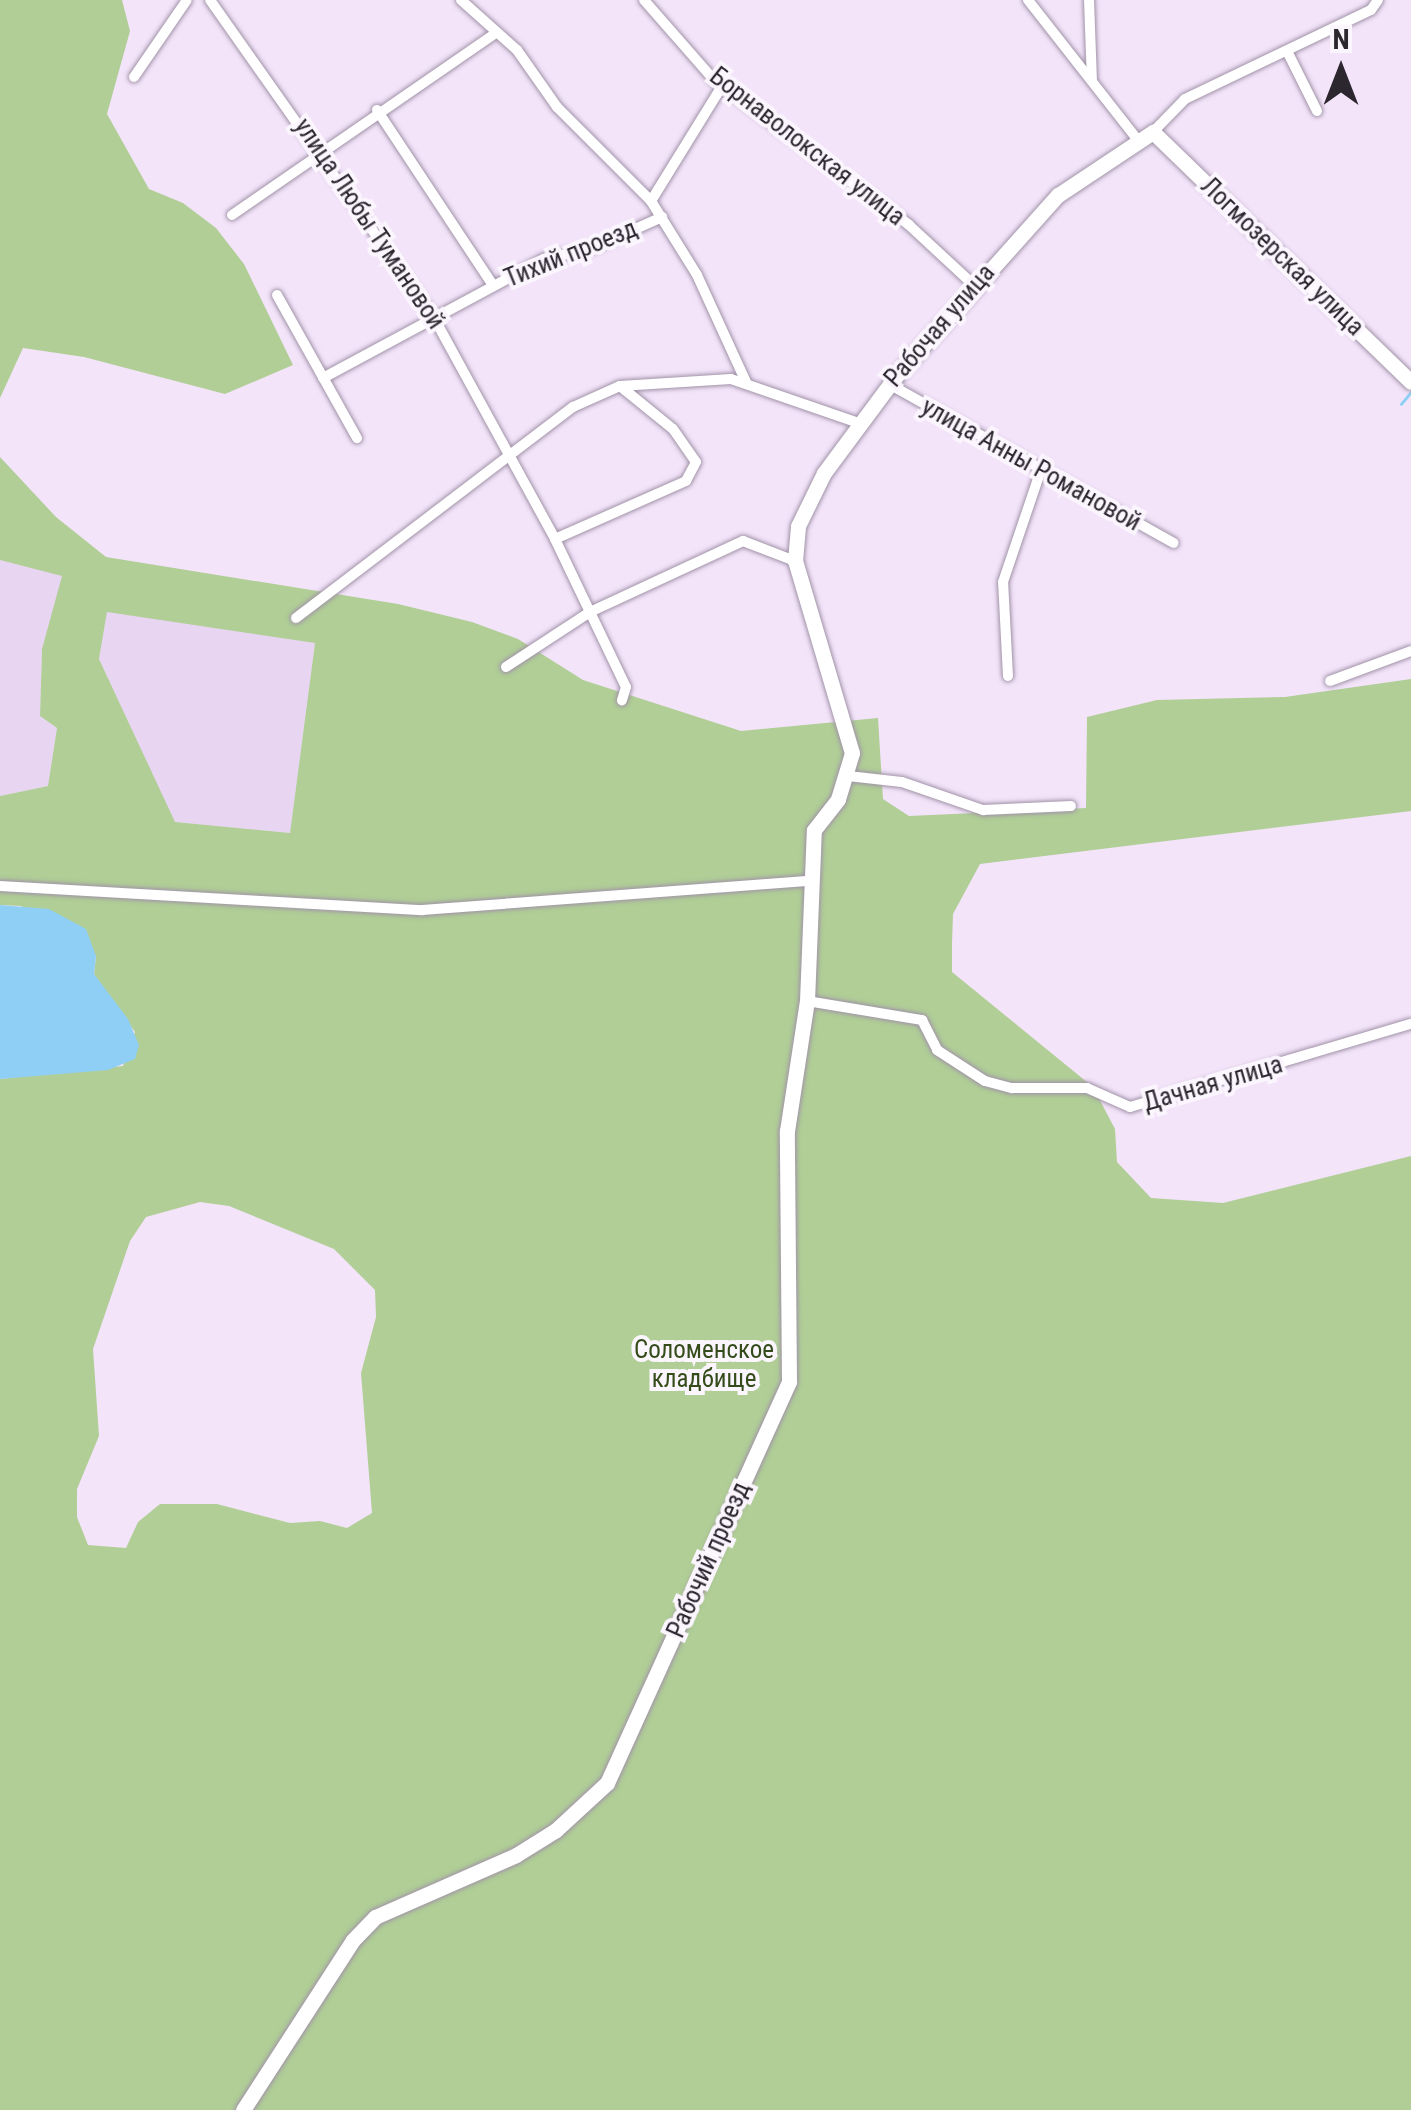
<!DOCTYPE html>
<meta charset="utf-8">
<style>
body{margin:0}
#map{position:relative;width:1411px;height:2110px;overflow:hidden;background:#f3e4fa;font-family:"Roboto Condensed",sans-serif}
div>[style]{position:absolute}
.built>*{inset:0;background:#e8d5f2}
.green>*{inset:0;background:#b0ce96}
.water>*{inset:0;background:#8fcff6}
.stream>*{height:2.5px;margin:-1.25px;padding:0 1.25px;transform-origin:1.25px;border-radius:1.25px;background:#8fcff6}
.roads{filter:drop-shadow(0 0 2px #a193a8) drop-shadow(0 0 2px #a193a8)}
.street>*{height:10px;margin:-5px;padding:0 5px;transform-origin:5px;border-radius:5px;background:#fff}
.secondary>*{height:15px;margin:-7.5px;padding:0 7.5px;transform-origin:7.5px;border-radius:7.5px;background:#fff}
span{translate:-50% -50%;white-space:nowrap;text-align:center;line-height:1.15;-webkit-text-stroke:8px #fbf5fe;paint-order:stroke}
.street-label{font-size:25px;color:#2c272f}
.park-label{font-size:25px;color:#344c19}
.north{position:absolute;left:1291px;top:20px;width:100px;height:100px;-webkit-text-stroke:8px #fbf5fe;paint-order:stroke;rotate:0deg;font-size:28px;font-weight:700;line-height:40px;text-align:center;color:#2c272f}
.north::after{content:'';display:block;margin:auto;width:35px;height:45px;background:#2c272f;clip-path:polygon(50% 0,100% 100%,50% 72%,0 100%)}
</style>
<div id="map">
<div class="built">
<i style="clip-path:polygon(0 560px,63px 575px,42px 649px,40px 716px,57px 728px,48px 786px,0 796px)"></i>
<i style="clip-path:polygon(107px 611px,315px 643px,290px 833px,174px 822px,99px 659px)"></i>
</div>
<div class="green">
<i style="clip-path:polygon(0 0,122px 0,130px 31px,107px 114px,149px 189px,183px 203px,216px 228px,244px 264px,293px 365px,225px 394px,84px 357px,23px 348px,0 398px)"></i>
<i style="clip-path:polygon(evenodd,0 457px,56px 517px,106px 557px,398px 604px,472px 622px,518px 639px,583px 680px,741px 731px,878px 718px,883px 799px,909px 816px,1086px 808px,1087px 717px,1157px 700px,1285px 697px,1411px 679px,1411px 811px,980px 864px,953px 914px,952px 944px,952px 972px,1093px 1087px,1115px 1129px,1117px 1162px,1151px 1198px,1223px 1203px,1411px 1156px,1411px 2110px,0 2110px,0 1079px,123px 1066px,135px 1032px,94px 974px,96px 956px,21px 906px,0 905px,0 796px,48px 786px,57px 728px,40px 716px,42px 649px,62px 576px,0 560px,0 457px,107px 612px,315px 643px,290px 833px,175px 822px,99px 659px,107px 612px,0 457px,200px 1202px,229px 1206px,334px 1249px,375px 1290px,376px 1317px,361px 1373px,372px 1513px,347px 1528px,320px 1521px,290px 1523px,217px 1504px,160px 1504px,138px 1522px,126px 1548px,88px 1545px,77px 1517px,77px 1489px,99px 1436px,93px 1349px,130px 1241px,146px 1217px,200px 1202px)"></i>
</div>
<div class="water">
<i style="clip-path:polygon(0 905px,49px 909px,86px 929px,96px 956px,94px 974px,128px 1019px,139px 1045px,135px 1059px,108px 1070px,0 1079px)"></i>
</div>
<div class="stream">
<i style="left:1401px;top:404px;width:16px;rotate:-50deg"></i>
</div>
<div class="roads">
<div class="street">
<i style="left:210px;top:0;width:387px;rotate:54.8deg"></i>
<i style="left:433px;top:316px;width:254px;rotate:61.3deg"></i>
<i style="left:461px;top:0;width:75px;rotate:41.8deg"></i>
<i style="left:517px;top:50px;width:70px;rotate:54.9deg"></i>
<i style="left:557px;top:107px;width:133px;rotate:45deg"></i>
<i style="left:651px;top:201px;width:87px;rotate:58.1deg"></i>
<i style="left:697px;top:275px;width:120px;rotate:65.4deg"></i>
<i style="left:644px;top:0;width:106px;rotate:48.8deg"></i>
<i style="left:714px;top:80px;width:243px;rotate:36.6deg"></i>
<i style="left:909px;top:225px;width:91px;rotate:42.8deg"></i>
<i style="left:1028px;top:0;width:177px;rotate:51.9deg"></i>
<i style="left:1089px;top:0;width:81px;rotate:87.9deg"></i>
<i style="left:1287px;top:51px;width:67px;rotate:63.4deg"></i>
<i style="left:134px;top:77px;width:93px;rotate:-55.5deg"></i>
<i style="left:377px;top:110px;width:210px;rotate:56.5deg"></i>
<i style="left:1153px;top:132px;width:46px;rotate:-45.9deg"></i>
<i style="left:1185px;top:99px;width:206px;rotate:-25.6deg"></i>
<i style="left:1371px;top:10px;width:12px;rotate:-55deg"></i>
<i style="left:651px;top:201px;width:135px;rotate:-58.3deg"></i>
<i style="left:232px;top:215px;width:317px;rotate:-34.6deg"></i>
<i style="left:277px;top:295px;width:164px;rotate:60.8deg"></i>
<i style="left:323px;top:378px;width:251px;rotate:-28.3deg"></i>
<i style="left:544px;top:259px;width:50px;rotate:-12.7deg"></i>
<i style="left:593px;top:248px;width:76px;rotate:-24.2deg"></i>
<i style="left:889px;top:384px;width:326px;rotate:29.2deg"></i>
<i style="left:620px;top:386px;width:68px;rotate:39.1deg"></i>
<i style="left:673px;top:429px;width:40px;rotate:55.1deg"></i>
<i style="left:696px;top:462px;width:21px;rotate:118deg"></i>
<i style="left:686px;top:481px;width:143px;rotate:156.1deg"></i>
<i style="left:555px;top:539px;width:81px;rotate:64.4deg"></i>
<i style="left:590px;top:612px;width:169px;rotate:-24.9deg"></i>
<i style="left:743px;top:541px;width:56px;rotate:21deg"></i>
<i style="left:296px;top:618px;width:348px;rotate:-37.3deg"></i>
<i style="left:573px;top:407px;width:51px;rotate:-24.1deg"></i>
<i style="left:620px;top:386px;width:111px;rotate:-3.6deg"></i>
<i style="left:731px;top:379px;width:135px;rotate:19deg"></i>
<i style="left:506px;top:667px;width:100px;rotate:-33.2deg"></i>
<i style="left:590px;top:612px;width:83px;rotate:64.4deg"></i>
<i style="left:626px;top:687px;width:14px;rotate:107deg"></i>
<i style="left:1008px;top:676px;width:94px;rotate:-93deg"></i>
<i style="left:1003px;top:582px;width:118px;rotate:-71.3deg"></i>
<i style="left:1330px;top:681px;width:86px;rotate:-20.3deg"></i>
<i style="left:848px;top:776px;width:54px;rotate:6.3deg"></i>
<i style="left:902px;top:782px;width:86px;rotate:19.1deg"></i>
<i style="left:983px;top:810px;width:88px;rotate:-2.6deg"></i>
<i style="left:0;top:886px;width:423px;rotate:3.3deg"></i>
<i style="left:422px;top:910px;width:389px;rotate:-4.3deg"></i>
<i style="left:807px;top:1001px;width:117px;rotate:9.4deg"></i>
<i style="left:922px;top:1020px;width:34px;rotate:63deg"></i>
<i style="left:937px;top:1050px;width:57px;rotate:32.9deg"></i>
<i style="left:985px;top:1081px;width:28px;rotate:15deg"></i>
<i style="left:1012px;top:1088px;width:75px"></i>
<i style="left:1087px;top:1088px;width:47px;rotate:23.8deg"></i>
<i style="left:1130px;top:1107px;width:293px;rotate:-16.5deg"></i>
</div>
<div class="secondary">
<i style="left:243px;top:2110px;width:202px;rotate:-57.1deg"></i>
<i style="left:353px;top:1940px;width:32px;rotate:-46deg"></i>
<i style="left:375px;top:1917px;width:154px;rotate:-23.7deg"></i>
<i style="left:516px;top:1855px;width:47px;rotate:-32deg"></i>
<i style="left:556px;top:1830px;width:69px;rotate:-42.7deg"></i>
<i style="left:607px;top:1783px;width:440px;rotate:-65.6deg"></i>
<i style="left:789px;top:1382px;width:251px;rotate:-90.5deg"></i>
<i style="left:787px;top:1131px;width:132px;rotate:-81.3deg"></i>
<i style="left:807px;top:1001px;width:171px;rotate:-87.7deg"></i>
<i style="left:814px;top:830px;width:39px;rotate:-52deg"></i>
<i style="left:838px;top:799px;width:48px;rotate:-73.1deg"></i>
<i style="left:852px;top:753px;width:200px;rotate:-106.5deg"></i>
<i style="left:795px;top:561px;width:35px;rotate:-85deg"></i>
<i style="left:798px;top:526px;width:59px;rotate:-63.9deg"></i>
<i style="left:824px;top:473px;width:121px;rotate:-53.4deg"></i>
<i style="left:896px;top:376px;width:243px;rotate:-48.2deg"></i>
<i style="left:1058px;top:195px;width:114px;rotate:-33.6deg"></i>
<i style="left:1153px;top:132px;width:359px;rotate:44.1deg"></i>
</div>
</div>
<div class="street-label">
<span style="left:807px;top:147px;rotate:38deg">Борнаволокская улица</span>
<span style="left:369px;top:224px;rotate:56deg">улица Любы Тумановой</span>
<span style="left:571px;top:254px;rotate:-22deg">Тихий проезд</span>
<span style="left:1282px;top:257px;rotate:44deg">Логмозерская улица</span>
<span style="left:940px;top:326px;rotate:-49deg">Рабочая улица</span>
<span style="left:1031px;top:465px;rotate:29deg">улица Анны Романовой</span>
<span style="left:1213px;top:1084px;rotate:-16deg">Дачная улица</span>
<span style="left:709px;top:1560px;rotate:-66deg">Рабочий проезд</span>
</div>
<div class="park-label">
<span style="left:704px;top:1365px">Соломенское<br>кладбище</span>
</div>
<div class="north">N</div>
</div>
